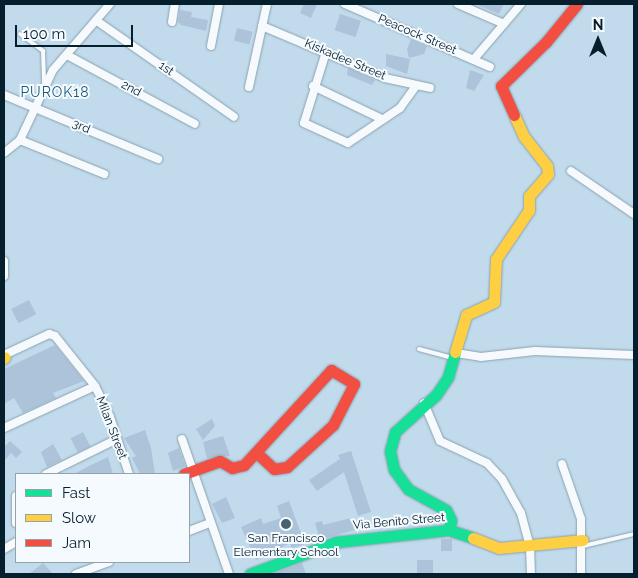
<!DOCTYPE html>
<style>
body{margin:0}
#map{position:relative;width:638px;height:578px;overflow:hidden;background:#c1dbec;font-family:Raleway,sans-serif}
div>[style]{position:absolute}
.building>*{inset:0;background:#acc3da;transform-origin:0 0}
.roads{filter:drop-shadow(0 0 1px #8aa1b0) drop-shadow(0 0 1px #8aa1b0)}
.lane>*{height:4px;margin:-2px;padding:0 2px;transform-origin:2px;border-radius:2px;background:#f6fafc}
.street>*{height:8px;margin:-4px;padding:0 4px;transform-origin:4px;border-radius:4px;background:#f6fafc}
.fast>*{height:11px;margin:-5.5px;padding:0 5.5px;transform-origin:5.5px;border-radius:5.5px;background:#16e098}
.slow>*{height:11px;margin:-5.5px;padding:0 5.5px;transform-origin:5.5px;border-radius:5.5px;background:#ffcf43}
.jam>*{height:11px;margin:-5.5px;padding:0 5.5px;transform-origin:5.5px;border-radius:5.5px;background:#f24e42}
.dots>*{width:14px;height:14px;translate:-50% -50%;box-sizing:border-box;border:2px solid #f4fafe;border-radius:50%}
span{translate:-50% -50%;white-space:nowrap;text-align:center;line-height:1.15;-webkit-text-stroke:4px #f4fafe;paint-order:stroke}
.street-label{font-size:12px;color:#061f2d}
.poi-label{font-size:12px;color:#061f2d}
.neighbourhood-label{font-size:14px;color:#1b597a;letter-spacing:1px}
.frame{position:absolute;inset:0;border:5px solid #061f2d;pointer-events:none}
.legend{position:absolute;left:15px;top:473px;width:175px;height:90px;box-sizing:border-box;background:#f4fafe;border:1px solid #95a2aa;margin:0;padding:6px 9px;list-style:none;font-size:15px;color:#061f2d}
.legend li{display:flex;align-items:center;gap:10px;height:25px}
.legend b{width:25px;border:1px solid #95a2aa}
.north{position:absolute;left:573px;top:15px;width:50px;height:50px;-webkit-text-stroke:4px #f4fafe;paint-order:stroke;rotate:0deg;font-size:14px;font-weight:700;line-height:20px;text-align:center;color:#061f2d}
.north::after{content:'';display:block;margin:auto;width:18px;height:22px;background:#061f2d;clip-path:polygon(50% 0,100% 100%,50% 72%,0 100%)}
.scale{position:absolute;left:15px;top:25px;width:118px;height:22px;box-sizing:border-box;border:2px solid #061f2d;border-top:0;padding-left:6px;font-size:15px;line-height:18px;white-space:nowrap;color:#061f2d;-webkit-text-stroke:4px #f4fafe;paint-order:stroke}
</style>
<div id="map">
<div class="building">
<i style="clip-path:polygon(304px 4px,317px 4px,311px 18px,300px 13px)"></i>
<i style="clip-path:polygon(476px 4px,504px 4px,499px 14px)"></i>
<i style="clip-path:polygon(180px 10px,192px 12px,191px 17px,208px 20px,206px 31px,181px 25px,178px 22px)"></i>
<i style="left:340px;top:14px;width:22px;height:17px;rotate:18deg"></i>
<i style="left:237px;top:28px;width:16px;height:13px;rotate:14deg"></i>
<i style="clip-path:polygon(411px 39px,427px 46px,424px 54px,409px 58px,407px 49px)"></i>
<i style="clip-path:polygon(386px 54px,410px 59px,407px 74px,386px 66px)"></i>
<i style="clip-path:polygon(348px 68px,375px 80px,372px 85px,347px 75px)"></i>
<i style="clip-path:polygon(470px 70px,484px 75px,474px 91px,466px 88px)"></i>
<i style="left:29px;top:300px;width:16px;height:20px;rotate:63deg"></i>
<i style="clip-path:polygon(55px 345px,84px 381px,53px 393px,56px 398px,23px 413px,14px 398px,4px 404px,4px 369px)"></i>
<i style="clip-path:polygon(212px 419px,215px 426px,203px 440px,196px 429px)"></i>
<i style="clip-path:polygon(145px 430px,151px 448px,155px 474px,140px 474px,132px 458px,136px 456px,124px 438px)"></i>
<i style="left:83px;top:432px;width:16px;height:14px;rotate:63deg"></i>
<i style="clip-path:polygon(223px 436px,230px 456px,207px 458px,203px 442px)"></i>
<i style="clip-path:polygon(10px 441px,22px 452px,16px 458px,11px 453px,4px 461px,4px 447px)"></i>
<i style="clip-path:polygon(53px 444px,62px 460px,47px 467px,41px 452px)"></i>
<i style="clip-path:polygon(179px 448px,185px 466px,173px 471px,168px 453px)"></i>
<i style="clip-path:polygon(351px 451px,371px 512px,358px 516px,344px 472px,317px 491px,309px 480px,340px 459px,338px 455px)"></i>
<i style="clip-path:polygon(108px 457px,113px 474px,74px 474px,89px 466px)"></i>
<i style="clip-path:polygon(226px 497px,235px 518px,222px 523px,212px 504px)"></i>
<i style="clip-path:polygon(289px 501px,305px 544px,292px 548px,290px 543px,256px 560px,241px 527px,261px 518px,263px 524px,281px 518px,277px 506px)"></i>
<i style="clip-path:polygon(351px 518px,354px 530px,320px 540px,315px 523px,322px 521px,323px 525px)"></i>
<i style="left:441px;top:539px;width:11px;height:12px"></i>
<i style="left:417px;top:560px;width:16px;height:14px"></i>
<i style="clip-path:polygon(43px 563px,53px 574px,29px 574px)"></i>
<i style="clip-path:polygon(302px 563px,306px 574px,271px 574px)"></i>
</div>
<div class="roads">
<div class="lane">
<i style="left:20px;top:34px;width:29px;rotate:36deg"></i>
<i style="left:43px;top:51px;width:33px;rotate:88deg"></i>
<i style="left:419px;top:349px;width:34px;rotate:15deg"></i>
<i style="left:583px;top:546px;width:52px;rotate:-13.2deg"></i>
</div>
<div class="street">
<i style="left:345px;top:4px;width:158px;rotate:23.5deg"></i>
<i style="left:458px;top:4px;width:50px;rotate:23.5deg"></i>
<i style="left:97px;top:21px;width:167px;rotate:35deg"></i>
<i style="left:172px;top:22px;width:18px;rotate:-81deg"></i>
<i style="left:262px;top:26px;width:134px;rotate:22.9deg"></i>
<i style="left:385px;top:78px;width:46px;rotate:12.5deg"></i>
<i style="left:211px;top:46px;width:43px;rotate:-79.2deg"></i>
<i style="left:326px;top:52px;width:74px;rotate:107.2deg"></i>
<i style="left:304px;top:123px;width:48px;rotate:24.4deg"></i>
<i style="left:348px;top:143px;width:63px;rotate:-33.9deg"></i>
<i style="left:400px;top:108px;width:27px;rotate:-54deg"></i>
<i style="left:67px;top:55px;width:145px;rotate:28.3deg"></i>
<i style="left:474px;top:59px;width:72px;rotate:-49.5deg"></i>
<i style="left:313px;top:86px;width:76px;rotate:25.6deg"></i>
<i style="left:249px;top:87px;width:85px;rotate:-77.8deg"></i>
<i style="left:4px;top:95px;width:167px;rotate:22.6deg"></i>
<i style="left:20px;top:140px;width:91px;rotate:22deg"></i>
<i style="left:4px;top:153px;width:21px;rotate:-39deg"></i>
<i style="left:20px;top:140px;width:77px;rotate:-64.8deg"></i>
<i style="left:53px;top:70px;width:87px;rotate:-49.2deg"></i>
<i style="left:571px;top:171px;width:76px;rotate:34.3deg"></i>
<i style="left:4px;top:261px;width:15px;rotate:90deg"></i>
<i style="left:456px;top:353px;width:25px;rotate:9deg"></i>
<i style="left:481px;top:357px;width:54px;rotate:-6.3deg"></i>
<i style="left:535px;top:351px;width:99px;rotate:2.3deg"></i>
<i style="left:4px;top:355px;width:50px;rotate:-25deg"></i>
<i style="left:49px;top:334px;width:6px;rotate:18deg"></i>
<i style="left:55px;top:336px;width:64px;rotate:51.3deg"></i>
<i style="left:95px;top:386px;width:34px;rotate:64deg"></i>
<i style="left:110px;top:417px;width:60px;rotate:71.6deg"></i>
<i style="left:424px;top:403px;width:41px;rotate:67.2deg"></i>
<i style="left:440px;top:441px;width:52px;rotate:25.1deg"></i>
<i style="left:487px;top:463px;width:22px;rotate:47deg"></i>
<i style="left:502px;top:479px;width:39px;rotate:61deg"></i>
<i style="left:521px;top:513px;width:35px;rotate:75deg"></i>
<i style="left:530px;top:547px;width:27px;rotate:88deg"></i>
<i style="left:4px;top:428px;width:100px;rotate:-24.8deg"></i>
<i style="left:182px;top:439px;width:143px;rotate:70.8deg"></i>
<i style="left:562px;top:464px;width:58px;rotate:70.9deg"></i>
<i style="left:581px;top:519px;width:55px;rotate:90deg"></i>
<i style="left:46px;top:474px;width:79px;rotate:-26.2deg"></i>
<i style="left:16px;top:496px;width:27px;rotate:90deg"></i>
<i style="left:189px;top:531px;width:22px;rotate:-21deg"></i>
<i style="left:4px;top:549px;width:14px;rotate:-30deg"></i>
<i style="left:76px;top:574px;width:35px;rotate:-20deg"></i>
</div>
<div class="fast">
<i style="left:449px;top:530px;width:10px;rotate:-79deg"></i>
<i style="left:451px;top:520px;width:11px;rotate:-117deg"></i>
<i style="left:446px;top:510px;width:43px;rotate:-151.1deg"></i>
<i style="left:408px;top:489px;width:24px;rotate:-126deg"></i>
<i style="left:394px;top:470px;width:19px;rotate:-102deg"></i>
<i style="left:390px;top:451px;width:20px;rotate:-75deg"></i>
<i style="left:395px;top:432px;width:55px;rotate:-42.1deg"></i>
<i style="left:436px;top:395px;width:22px;rotate:-56deg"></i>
<i style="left:448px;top:377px;width:26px;rotate:-74deg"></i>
<i style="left:250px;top:574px;width:92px;rotate:-20.4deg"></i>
<i style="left:336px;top:542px;width:114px;rotate:-6.1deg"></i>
<i style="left:449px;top:530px;width:25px;rotate:18deg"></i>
</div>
<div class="slow">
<i style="left:455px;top:352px;width:39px;rotate:-73deg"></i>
<i style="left:466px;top:315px;width:31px;rotate:-25deg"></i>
<i style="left:494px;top:302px;width:43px;rotate:-87.3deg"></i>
<i style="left:496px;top:259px;width:59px;rotate:-56deg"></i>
<i style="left:529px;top:210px;width:14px;rotate:-90deg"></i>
<i style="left:529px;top:196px;width:29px;rotate:-49deg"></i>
<i style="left:548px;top:174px;width:8px;rotate:-97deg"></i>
<i style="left:547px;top:166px;width:37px;rotate:-128deg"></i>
<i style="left:524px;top:137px;width:24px;rotate:-114deg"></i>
<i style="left:4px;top:358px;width:1px;rotate:-45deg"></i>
<i style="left:473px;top:538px;width:28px;rotate:21deg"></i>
<i style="left:499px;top:548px;width:84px;rotate:-5.4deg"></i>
</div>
<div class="jam">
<i style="left:514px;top:115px;width:32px;rotate:-114deg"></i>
<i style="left:501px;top:86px;width:63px;rotate:-44.4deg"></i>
<i style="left:546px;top:42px;width:49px;rotate:-50.8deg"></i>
<i style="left:184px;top:474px;width:38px;rotate:-20deg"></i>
<i style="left:220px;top:461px;width:14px;rotate:30deg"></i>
<i style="left:232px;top:468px;width:12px;rotate:-14deg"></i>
<i style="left:244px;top:465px;width:129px;rotate:-47.5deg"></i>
<i style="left:331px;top:370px;width:27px;rotate:31deg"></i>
<i style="left:354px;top:384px;width:46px;rotate:117.1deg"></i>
<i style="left:333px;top:425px;width:62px;rotate:137.6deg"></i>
<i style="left:287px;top:467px;width:13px;rotate:171deg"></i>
<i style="left:274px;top:469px;width:22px;rotate:-137deg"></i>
</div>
</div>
<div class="dots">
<i style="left:286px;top:524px;background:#476170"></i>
</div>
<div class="street-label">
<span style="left:417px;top:35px;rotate:23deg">Peacock Street</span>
<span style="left:345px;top:60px;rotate:23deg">Kiskadee Street</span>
<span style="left:166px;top:69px;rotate:35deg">1st</span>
<span style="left:131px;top:89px;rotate:28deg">2nd</span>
<span style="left:81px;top:127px;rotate:23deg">3rd</span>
<span style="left:111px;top:428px;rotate:69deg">Milan Street</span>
<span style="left:399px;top:522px;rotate:-5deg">Via Benito Street</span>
</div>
<div class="poi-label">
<span style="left:286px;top:546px">San Francisco<br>Elementary School</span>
</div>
<div class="neighbourhood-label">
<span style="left:55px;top:92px">PUROK18</span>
</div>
<div class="frame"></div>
<ul class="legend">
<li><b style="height:6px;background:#16e098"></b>Fast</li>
<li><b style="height:6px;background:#ffcf43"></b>Slow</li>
<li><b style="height:6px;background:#f24e42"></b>Jam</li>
</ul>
<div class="north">N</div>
<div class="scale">100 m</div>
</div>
